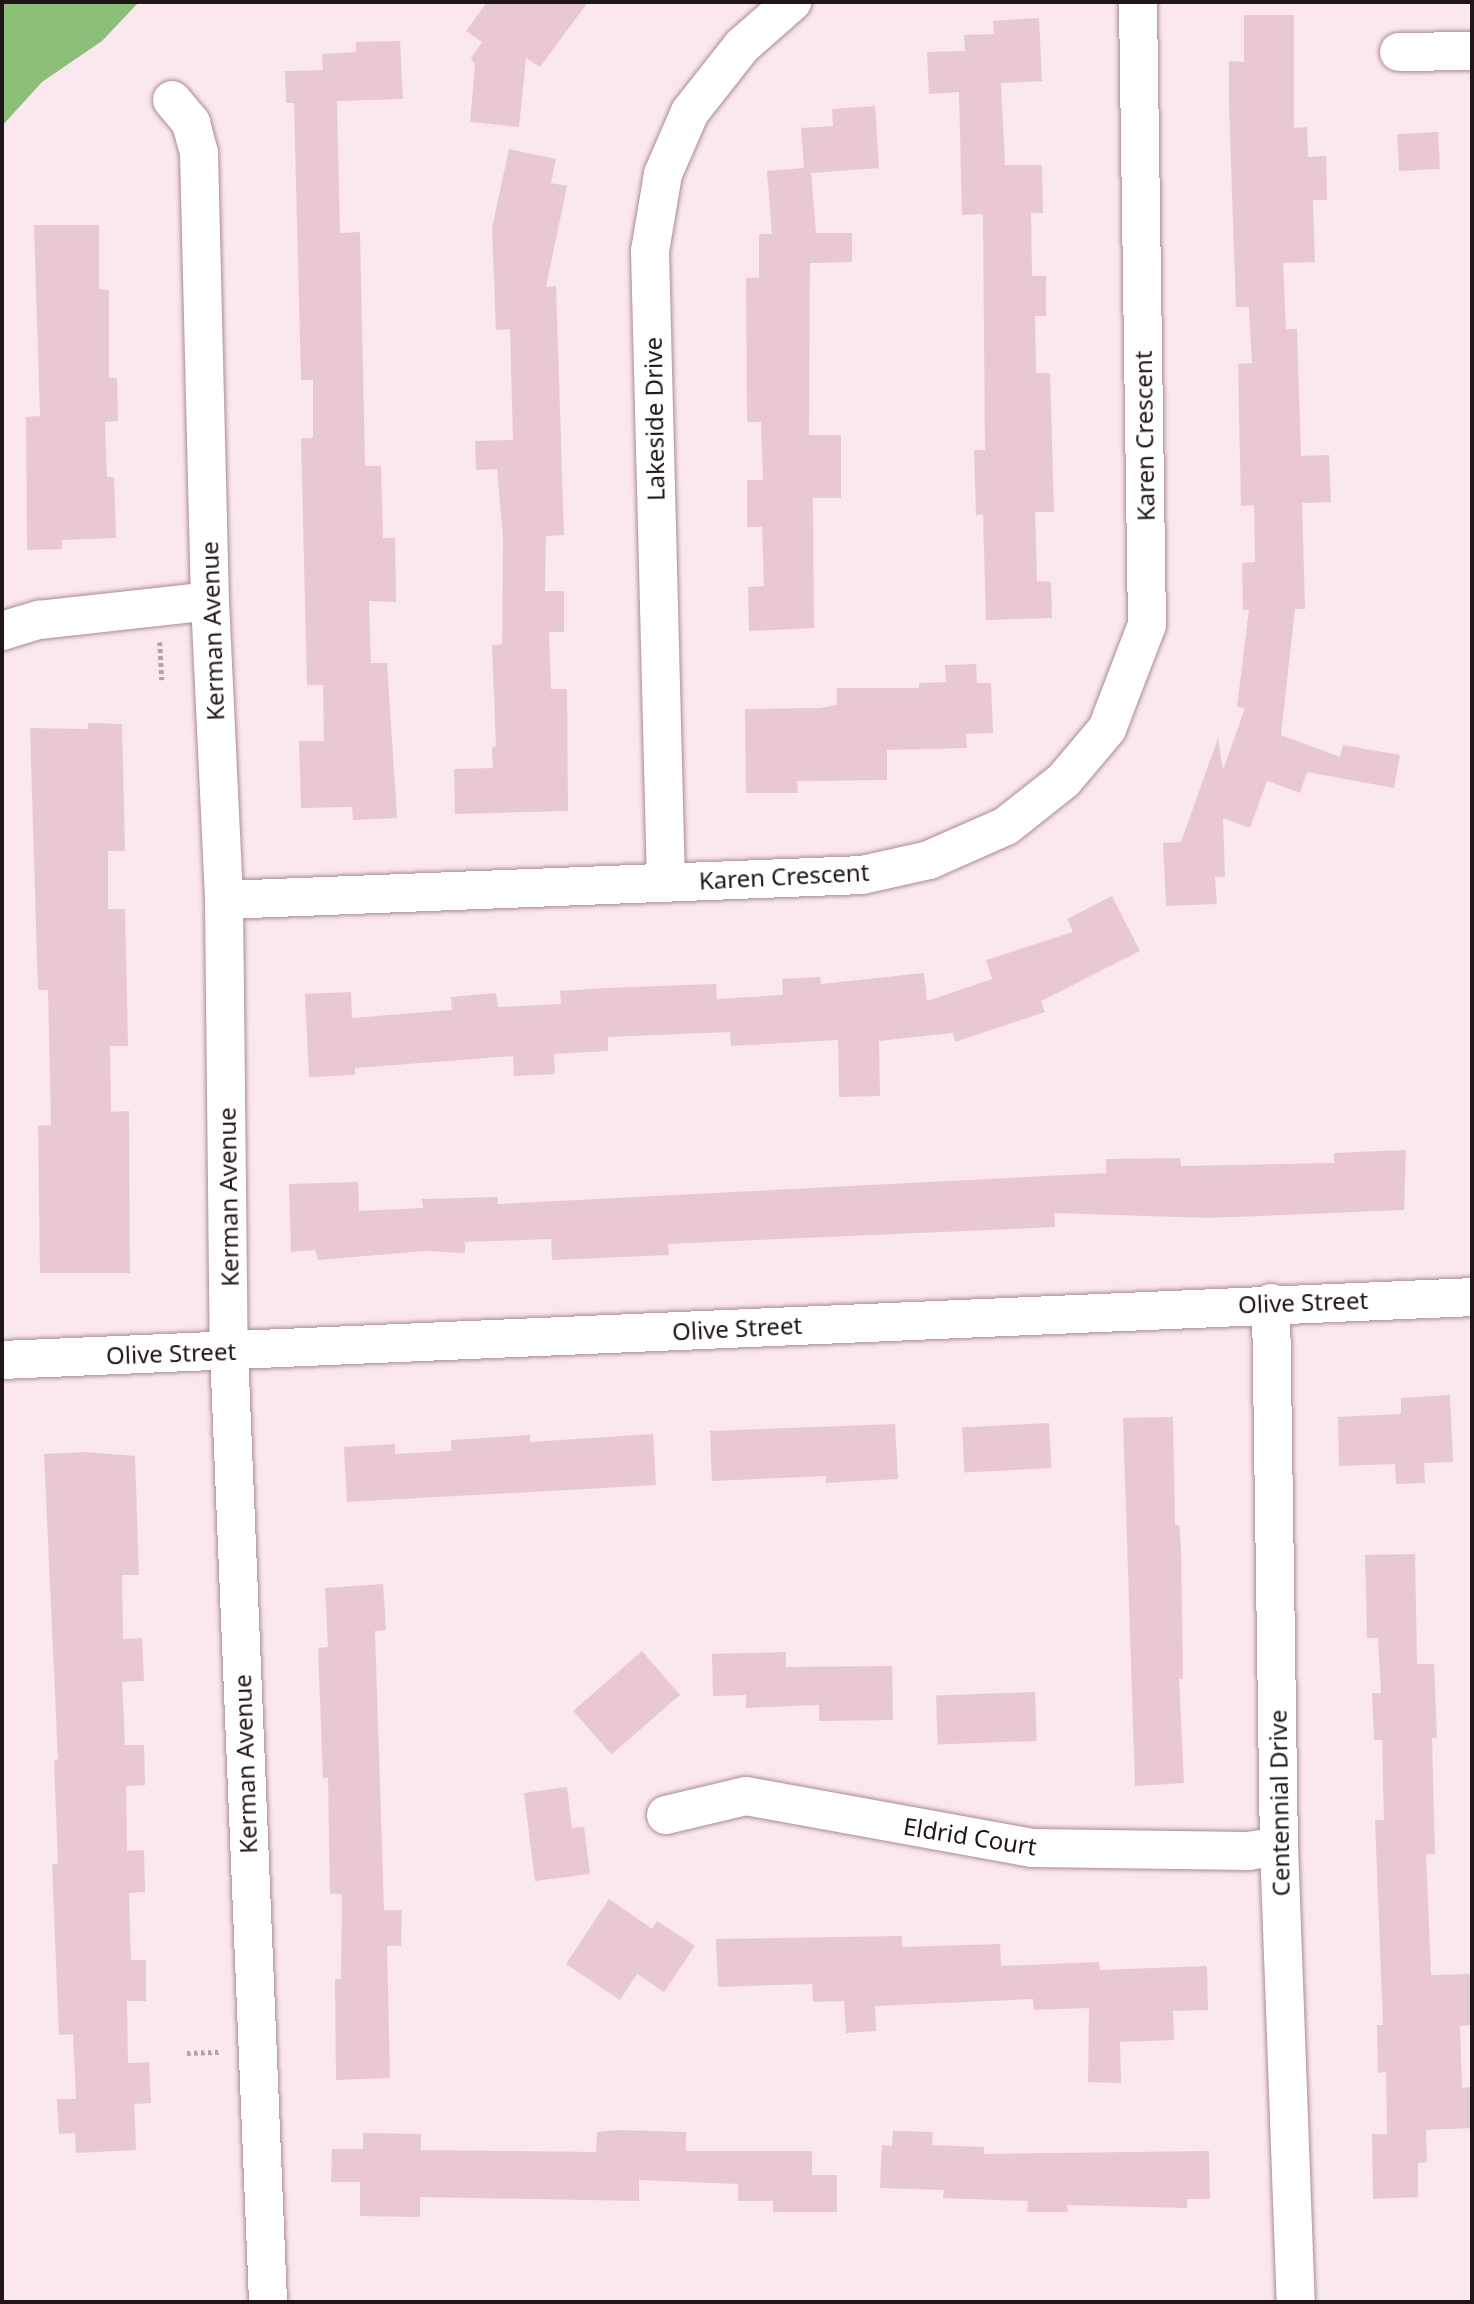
<!DOCTYPE html>
<style>
body{margin:0}
#map{position:relative;width:1474px;height:2304px;overflow:hidden;background:#fbe7ee;font-family:"Noto Sans",sans-serif}
div>[style]{position:absolute}
.water>*{inset:0;background:#8cbf7a}
.building>*{inset:0;background:#e8c8d3;transform-origin:0 0}
.path>*{height:4.5px;margin-top:-2.25px;transform-origin:0;background:repeating-linear-gradient(90deg,#b3a2a8 0 3.5px,transparent 0 7px)}
.roads{filter:drop-shadow(0 0 2px #a98b96) drop-shadow(0 0 2px #a98b96)}
.minor>*{height:38px;margin:-19px;padding:0 19px;transform-origin:19px;border-radius:19px;background:#fff}
span{translate:-50% -50%;white-space:nowrap;text-align:center;line-height:1.15;-webkit-text-stroke:5px #fff;paint-order:stroke}
.street-label{font-size:24px;color:#201519}
.frame{position:absolute;inset:0;border:4px solid #201519;pointer-events:none}
</style>
<div id="map">
<div class="water">
<i style="clip-path:polygon(2px 2px,139px 2px,102px 41px,42px 82px,2px 126px)"></i>
</div>
<div class="building">
<i style="clip-path:polygon(487px 2px,588px 2px,540px 67px,526px 58px,519px 127px,470px 122px,475px 64px,471px 58px,482px 42px,466px 31px)"></i>
<i style="clip-path:polygon(1244px 15px,1294px 15px,1294px 128px,1307px 127px,1308px 157px,1326px 156px,1327px 200px,1313px 200px,1315px 262px,1283px 263px,1286px 329px,1297px 329px,1301px 456px,1329px 455px,1331px 502px,1302px 503px,1305px 609px,1295px 609px,1281px 735px,1340px 757px,1343px 745px,1400px 755px,1394px 788px,1307px 772px,1300px 793px,1267px 781px,1250px 828px,1223px 818px,1225px 877px,1215px 877px,1217px 904px,1166px 906px,1163px 843px,1181px 842px,1218px 738px,1223px 770px,1245px 708px,1237px 707px,1249px 610px,1243px 610px,1242px 563px,1255px 562px,1254px 505px,1241px 506px,1238px 364px,1252px 363px,1249px 307px,1236px 307px,1229px 107px,1229px 61px,1244px 62px)"></i>
<i style="clip-path:polygon(1039px 18px,1042px 81px,1001px 83px,1005px 165px,1042px 165px,1043px 213px,1031px 213px,1032px 276px,1046px 276px,1046px 316px,1035px 316px,1036px 373px,1050px 373px,1054px 512px,1035px 512px,1037px 581px,1051px 582px,1052px 618px,986px 620px,983px 514px,976px 515px,974px 450px,985px 450px,983px 214px,962px 215px,959px 92px,929px 94px,927px 52px,965px 51px,964px 35px,994px 34px,993px 21px)"></i>
<i style="clip-path:polygon(400px 41px,403px 99px,337px 101px,340px 233px,360px 232px,365px 466px,381px 466px,383px 538px,395px 538px,396px 602px,369px 601px,371px 663px,387px 663px,397px 818px,353px 820px,352px 807px,301px 808px,299px 741px,324px 741px,323px 685px,307px 685px,301px 438px,313px 438px,313px 380px,301px 380px,294px 103px,286px 103px,285px 71px,323px 70px,322px 54px,356px 52px,356px 42px)"></i>
<i style="clip-path:polygon(875px 106px,879px 168px,811px 173px,816px 233px,852px 233px,852px 262px,810px 263px,809px 435px,841px 435px,841px 498px,813px 498px,814px 628px,749px 631px,748px 587px,764px 586px,762px 527px,747px 527px,747px 480px,763px 480px,761px 422px,747px 422px,746px 278px,759px 278px,759px 234px,772px 234px,767px 171px,804px 168px,801px 128px,833px 126px,832px 109px)"></i>
<i style="left:1438px;top:132px;width:37px;height:41px;rotate:87deg"></i>
<i style="clip-path:polygon(509px 149px,556px 159px,551px 183px,567px 186px,546px 287px,556px 286px,564px 535px,546px 536px,545px 591px,564px 591px,564px 632px,549px 632px,551px 689px,567px 689px,568px 811px,455px 814px,454px 769px,493px 768px,492px 747px,496px 746px,492px 645px,502px 644px,503px 537px,497px 469px,476px 470px,475px 441px,513px 440px,510px 329px,496px 330px,492px 228px)"></i>
<i style="clip-path:polygon(34px 225px,99px 225px,99px 289px,109px 290px,109px 378px,117px 378px,118px 421px,105px 422px,107px 477px,114px 477px,116px 538px,62px 540px,62px 549px,27px 550px,26px 417px,40px 416px)"></i>
<i style="clip-path:polygon(976px 664px,977px 683px,991px 683px,993px 733px,966px 734px,967px 748px,887px 750px,887px 780px,797px 781px,798px 793px,746px 793px,745px 709px,820px 708px,837px 705px,837px 688px,919px 688px,919px 683px,946px 682px,945px 665px)"></i>
<i style="clip-path:polygon(88px 723px,122px 724px,125px 851px,108px 851px,108px 909px,125px 909px,128px 1046px,110px 1046px,111px 1112px,129px 1111px,130px 1273px,40px 1273px,38px 1126px,51px 1125px,48px 990px,38px 990px,30px 728px,88px 729px)"></i>
<i style="clip-path:polygon(1112px 896px,1140px 951px,1041px 1001px,1045px 1012px,955px 1042px,953px 1033px,879px 1041px,880px 1096px,839px 1097px,838px 1040px,731px 1046px,730px 1032px,608px 1037px,608px 1051px,554px 1054px,555px 1074px,514px 1076px,513px 1056px,355px 1068px,355px 1075px,309px 1077px,305px 994px,351px 992px,352px 1018px,452px 1010px,451px 997px,496px 993px,498px 1007px,561px 1004px,560px 991px,605px 988px,716px 984px,717px 999px,783px 995px,782px 979px,820px 977px,821px 984px,924px 973px,927px 1001px,992px 979px,986px 960px,1073px 932px,1067px 919px)"></i>
<i style="clip-path:polygon(1406px 1150px,1404px 1210px,1208px 1218px,1054px 1213px,1055px 1227px,668px 1244px,669px 1255px,552px 1260px,551px 1239px,465px 1242px,465px 1253px,425px 1251px,318px 1260px,315px 1250px,291px 1252px,289px 1184px,358px 1182px,359px 1211px,423px 1208px,422px 1199px,498px 1197px,498px 1204px,1106px 1173px,1106px 1159px,1180px 1158px,1181px 1166px,1334px 1163px,1334px 1153px)"></i>
<i style="clip-path:polygon(1450px 1395px,1453px 1462px,1424px 1463px,1425px 1483px,1396px 1484px,1395px 1464px,1339px 1466px,1338px 1417px,1401px 1414px,1401px 1398px)"></i>
<i style="clip-path:polygon(1173px 1417px,1175px 1525px,1179px 1525px,1181px 1547px,1183px 1679px,1179px 1679px,1184px 1783px,1135px 1786px,1123px 1418px)"></i>
<i style="left:1049px;top:1423px;width:45px;height:87px;rotate:87deg"></i>
<i style="clip-path:polygon(895px 1424px,898px 1479px,826px 1483px,826px 1476px,712px 1481px,710px 1431px)"></i>
<i style="clip-path:polygon(653px 1434px,656px 1485px,347px 1502px,344px 1447px,395px 1444px,395px 1454px,451px 1451px,451px 1440px,530px 1435px,530px 1442px)"></i>
<i style="clip-path:polygon(85px 1452px,135px 1456px,139px 1575px,122px 1575px,123px 1639px,142px 1638px,144px 1681px,122px 1682px,125px 1745px,144px 1745px,145px 1785px,126px 1786px,127px 1851px,144px 1850px,145px 1892px,129px 1893px,131px 1960px,146px 1960px,146px 2001px,127px 2001px,128px 2063px,149px 2062px,151px 2103px,134px 2104px,136px 2150px,76px 2153px,75px 2133px,59px 2134px,57px 2099px,76px 2099px,73px 2034px,59px 2035px,52px 1864px,58px 1864px,54px 1760px,58px 1759px,44px 1454px)"></i>
<i style="clip-path:polygon(1415px 1554px,1417px 1664px,1434px 1664px,1437px 1738px,1432px 1738px,1435px 1854px,1426px 1854px,1431px 1975px,1472px 1974px,1472px 2025px,1460px 2026px,1462px 2088px,1472px 2087px,1472px 2128px,1426px 2130px,1427px 2162px,1418px 2163px,1418px 2197px,1373px 2199px,1372px 2134px,1387px 2134px,1386px 2072px,1378px 2073px,1377px 2025px,1383px 2025px,1375px 1820px,1384px 1820px,1382px 1740px,1374px 1740px,1372px 1693px,1381px 1693px,1378px 1638px,1367px 1638px,1365px 1555px)"></i>
<i style="clip-path:polygon(383px 1584px,386px 1630px,375px 1631px,384px 1910px,402px 1910px,401px 1946px,387px 1946px,390px 2078px,336px 2080px,335px 1979px,341px 1979px,342px 1894px,330px 1894px,328px 1778px,323px 1778px,318px 1648px,328px 1647px,325px 1588px)"></i>
<i style="left:642px;top:1651px;width:58px;height:91px;rotate:49deg"></i>
<i style="clip-path:polygon(786px 1652px,786px 1667px,892px 1666px,893px 1720px,819px 1721px,819px 1705px,746px 1708px,746px 1695px,713px 1696px,712px 1654px)"></i>
<i style="left:1035px;top:1692px;width:49px;height:99px;rotate:88deg"></i>
<i style="clip-path:polygon(567px 1787px,572px 1828px,584px 1827px,590px 1874px,535px 1881px,524px 1793px)"></i>
<i style="clip-path:polygon(609px 1899px,652px 1929px,657px 1921px,695px 1946px,664px 1992px,637px 1974px,620px 2000px,566px 1964px)"></i>
<i style="clip-path:polygon(902px 1936px,902px 1947px,1000px 1944px,1001px 1966px,1099px 1962px,1100px 1970px,1207px 1966px,1208px 2010px,1173px 2011px,1174px 2040px,1120px 2042px,1121px 2083px,1088px 2082px,1089px 2008px,1034px 2010px,1033px 1999px,875px 2006px,876px 2031px,846px 2033px,844px 2001px,813px 2002px,812px 1984px,718px 1987px,716px 1939px)"></i>
<i style="clip-path:polygon(620px 2130px,686px 2132px,686px 2151px,812px 2151px,812px 2175px,837px 2175px,837px 2212px,773px 2212px,773px 2201px,738px 2201px,738px 2184px,639px 2180px,639px 2201px,420px 2197px,420px 2217px,360px 2216px,360px 2182px,331px 2182px,332px 2149px,363px 2149px,363px 2133px,421px 2134px,421px 2150px,596px 2152px,597px 2132px)"></i>
<i style="clip-path:polygon(893px 2131px,933px 2132px,932px 2145px,984px 2147px,984px 2154px,1209px 2151px,1210px 2199px,1187px 2199px,1187px 2208px,1067px 2205px,1068px 2212px,1027px 2212px,1028px 2201px,943px 2198px,944px 2190px,880px 2188px,882px 2145px,892px 2146px)"></i>
</div>
<div class="path">
<i style="left:160px;top:642px;width:38px;rotate:87deg"></i>
<i style="left:187px;top:2053px;width:34px;rotate:-2deg"></i>
</div>
<div class="roads">
<div class="minor">
<i style="left:1399px;top:52px;width:73px;rotate:-0.8deg"></i>
<i style="left:172px;top:100px;width:30px;rotate:50deg"></i>
<i style="left:191px;top:123px;width:31px;rotate:75deg"></i>
<i style="left:199px;top:153px;width:448px;rotate:88.6deg"></i>
<i style="left:210px;top:601px;width:299px;rotate:87.3deg"></i>
<i style="left:224px;top:900px;width:451px;rotate:89.4deg"></i>
<i style="left:229px;top:1351px;width:952px;rotate:87.65deg"></i>
<i style="left:2px;top:631px;width:39px;rotate:-17deg"></i>
<i style="left:39px;top:620px;width:172px;rotate:-6.3deg"></i>
<i style="left:666px;top:883px;width:632px;rotate:-91.45deg"></i>
<i style="left:650px;top:251px;width:78px;rotate:-80.4deg"></i>
<i style="left:663px;top:174px;width:68px;rotate:-66.5deg"></i>
<i style="left:690px;top:112px;width:84px;rotate:-51.8deg"></i>
<i style="left:742px;top:46px;width:67px;rotate:-41.3deg"></i>
<i style="left:224px;top:900px;width:638px;rotate:-2.24deg"></i>
<i style="left:862px;top:875px;width:69px;rotate:-12.6deg"></i>
<i style="left:929px;top:860px;width:84px;rotate:-23.8deg"></i>
<i style="left:1006px;top:826px;width:74px;rotate:-38.4deg"></i>
<i style="left:1064px;top:780px;width:67px;rotate:-49.9deg"></i>
<i style="left:1107px;top:729px;width:111px;rotate:-69deg"></i>
<i style="left:1147px;top:625px;width:623px;rotate:-90.83deg"></i>
<i style="left:1271px;top:1303px;width:543px;rotate:89.16deg"></i>
<i style="left:1279px;top:1846px;width:456px;rotate:87.9deg"></i>
<i style="left:2px;top:1360px;width:1471px;rotate:-2.45deg"></i>
<i style="left:666px;top:1815px;width:82px;rotate:-13.4deg"></i>
<i style="left:746px;top:1796px;width:291px;rotate:10.3deg"></i>
<i style="left:1032px;top:1848px;width:216px;rotate:0.8deg"></i>
<i style="left:1248px;top:1851px;width:31px;rotate:-9deg"></i>
</div>
</div>
<div class="street-label">
<span style="left:654px;top:419px;rotate:-91deg">Lakeside Drive</span>
<span style="left:1144px;top:436px;rotate:-91deg">Karen Crescent</span>
<span style="left:212px;top:631px;rotate:-92deg">Kerman Avenue</span>
<span style="left:784px;top:876px;rotate:-3deg">Karen Crescent</span>
<span style="left:228px;top:1197px;rotate:-91deg">Kerman Avenue</span>
<span style="left:1303px;top:1302px;rotate:-2deg">Olive Street</span>
<span style="left:737px;top:1328px;rotate:-3deg">Olive Street</span>
<span style="left:171px;top:1353px;rotate:-2deg">Olive Street</span>
<span style="left:245px;top:1764px;rotate:-92deg">Kerman Avenue</span>
<span style="left:1279px;top:1803px;rotate:-91deg">Centennial Drive</span>
<span style="left:970px;top:1836px;rotate:9deg">Eldrid Court</span>
</div>
<div class="frame"></div>
</div>
